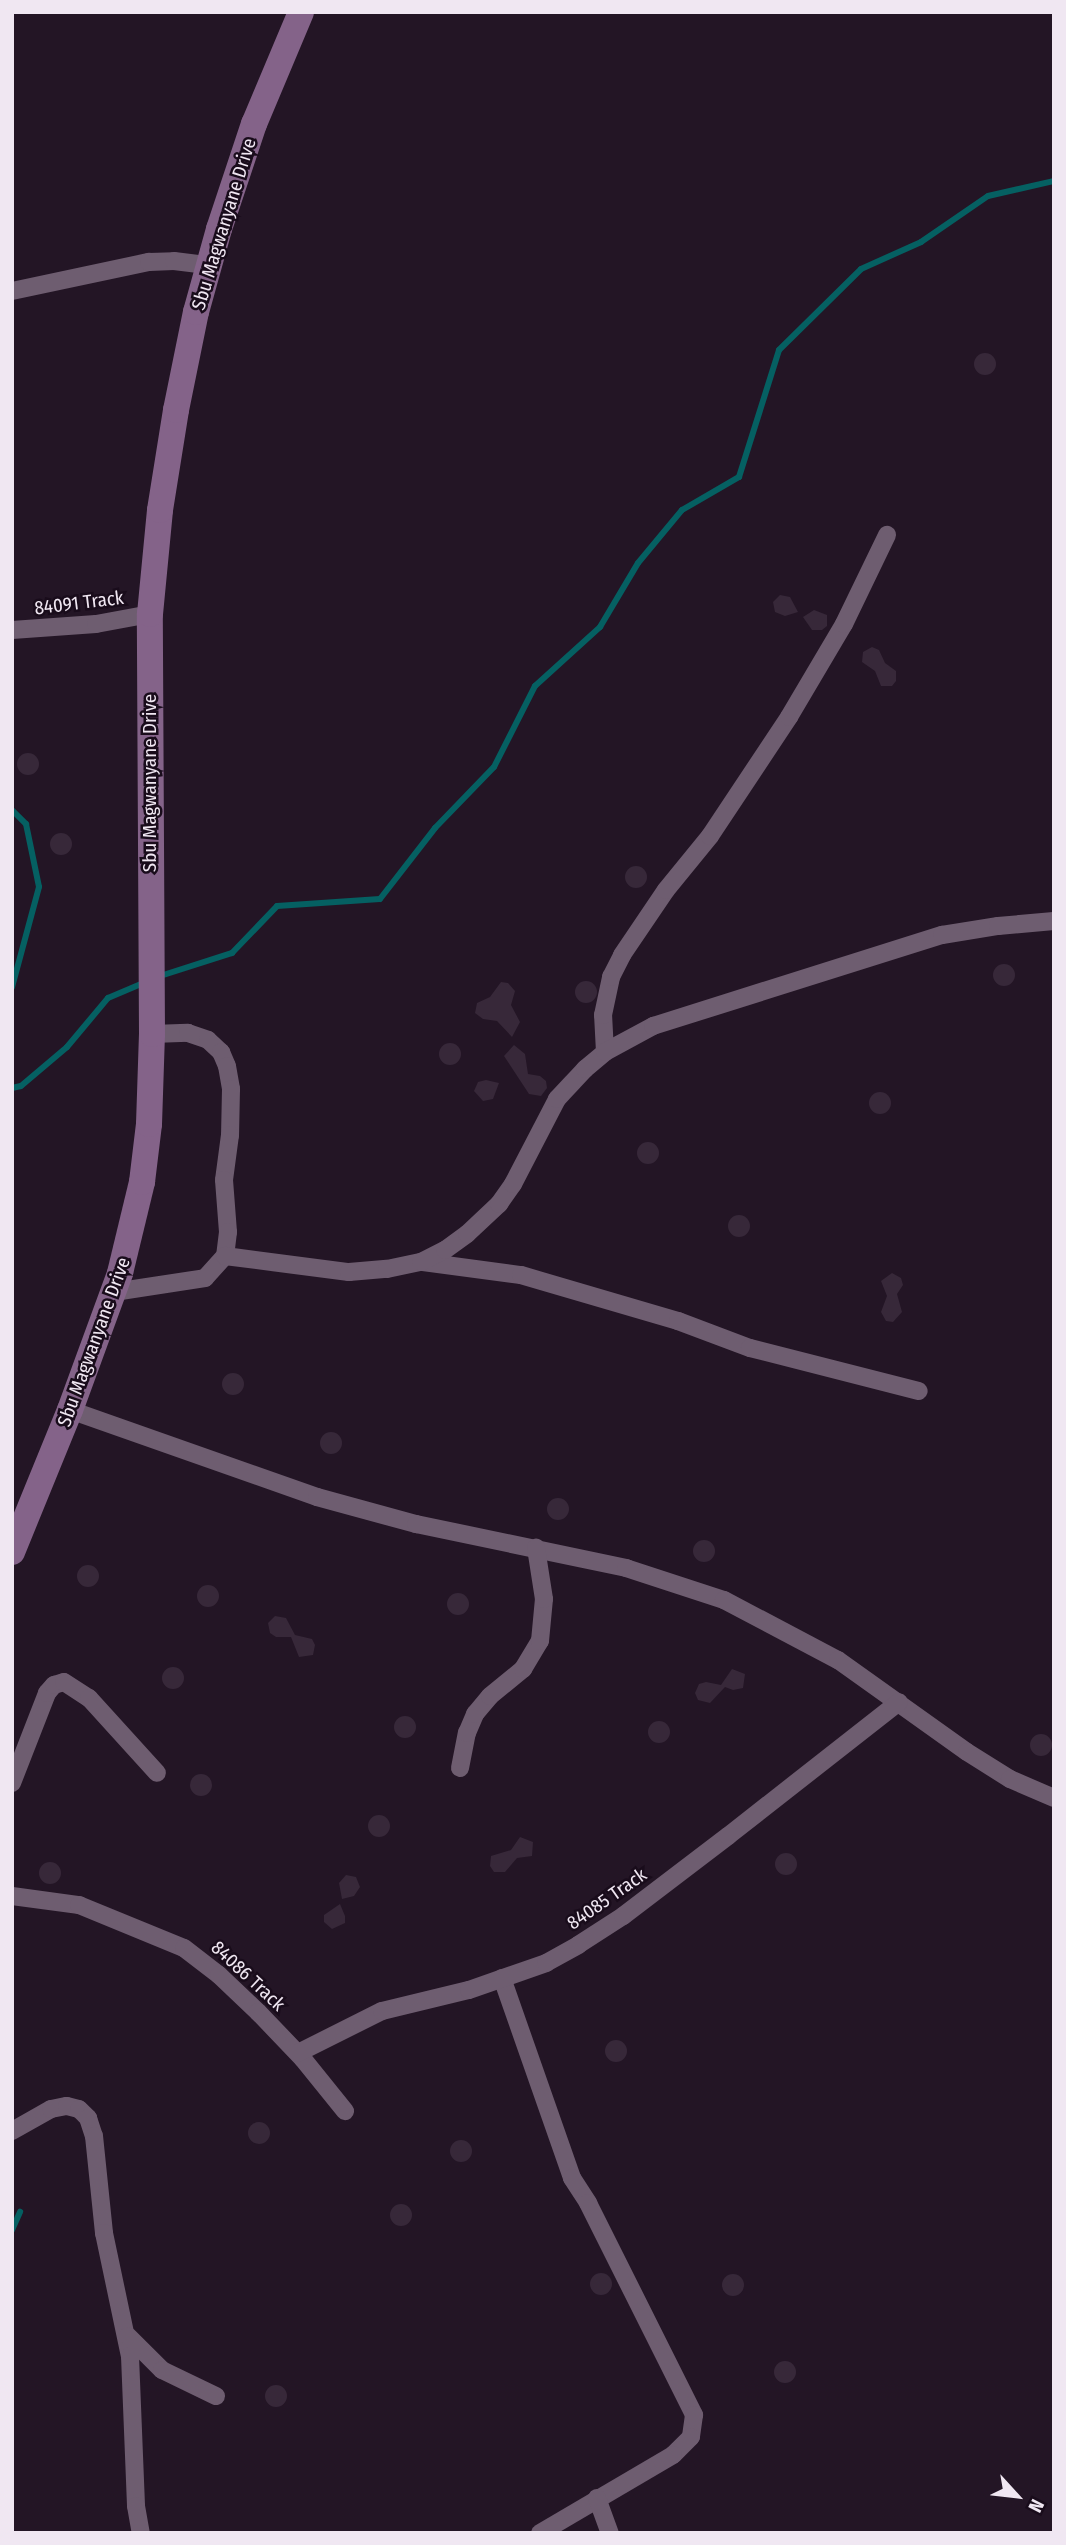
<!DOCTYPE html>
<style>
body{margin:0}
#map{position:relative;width:1066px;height:2545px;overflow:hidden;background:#231525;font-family:"Fira Sans Condensed",sans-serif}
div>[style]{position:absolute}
.stream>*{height:6px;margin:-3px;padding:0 3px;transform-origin:3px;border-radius:3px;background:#056062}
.building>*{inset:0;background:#372839}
.round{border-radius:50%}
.street>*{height:18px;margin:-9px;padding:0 9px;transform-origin:9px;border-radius:9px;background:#6e5d70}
.secondary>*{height:26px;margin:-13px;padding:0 13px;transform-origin:13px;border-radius:13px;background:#846389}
span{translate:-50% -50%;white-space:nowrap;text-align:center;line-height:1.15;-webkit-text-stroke:5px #190c1b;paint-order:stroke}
.street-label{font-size:19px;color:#f0e7f2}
.frame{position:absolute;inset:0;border:14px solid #f0e7f2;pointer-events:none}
.north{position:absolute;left:982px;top:2461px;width:70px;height:70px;-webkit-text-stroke:5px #190c1b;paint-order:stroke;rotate:117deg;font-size:19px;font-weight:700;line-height:28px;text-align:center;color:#f0e7f2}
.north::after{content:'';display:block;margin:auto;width:24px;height:32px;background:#f0e7f2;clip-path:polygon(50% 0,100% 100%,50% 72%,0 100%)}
</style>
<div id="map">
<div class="stream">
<i style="left:12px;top:810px;width:20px;rotate:45deg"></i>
<i style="left:26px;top:824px;width:64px;rotate:78.3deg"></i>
<i style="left:39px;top:887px;width:104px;rotate:105.1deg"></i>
<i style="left:157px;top:977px;width:79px;rotate:-17.7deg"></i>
<i style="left:232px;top:953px;width:65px;rotate:-46.2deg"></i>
<i style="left:277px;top:906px;width:103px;rotate:-3.9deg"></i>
<i style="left:380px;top:899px;width:90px;rotate:-52.2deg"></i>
<i style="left:435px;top:828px;width:85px;rotate:-46deg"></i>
<i style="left:494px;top:767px;width:91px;rotate:-63.2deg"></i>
<i style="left:535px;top:686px;width:88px;rotate:-42.2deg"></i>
<i style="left:600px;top:627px;width:74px;rotate:-59.3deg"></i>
<i style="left:638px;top:563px;width:69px;rotate:-50.3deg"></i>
<i style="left:682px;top:510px;width:66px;rotate:-30.1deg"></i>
<i style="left:739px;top:477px;width:133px;rotate:-72.5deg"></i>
<i style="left:779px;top:350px;width:115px;rotate:-44.6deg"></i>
<i style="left:861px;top:269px;width:66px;rotate:-24.2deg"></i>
<i style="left:921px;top:242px;width:81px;rotate:-34.5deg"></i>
<i style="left:988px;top:196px;width:68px;rotate:-12.8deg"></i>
<i style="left:12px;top:1088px;width:9px;rotate:-13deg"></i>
<i style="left:21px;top:1086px;width:60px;rotate:-40.3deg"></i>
<i style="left:67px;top:1047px;width:64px;rotate:-50.1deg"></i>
<i style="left:108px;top:998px;width:39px;rotate:-23deg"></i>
<i style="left:12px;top:2230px;width:20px;rotate:-66deg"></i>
</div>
<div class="building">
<i class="round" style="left:974px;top:353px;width:22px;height:22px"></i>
<i style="clip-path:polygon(780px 595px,790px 597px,798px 612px,785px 616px,775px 612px,773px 602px)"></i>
<i style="clip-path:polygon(814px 610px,827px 615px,827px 626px,822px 630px,812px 630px,803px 617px)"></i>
<i style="clip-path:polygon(872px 647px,879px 650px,885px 663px,896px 671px,896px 681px,892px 686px,881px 686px,875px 671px,862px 662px,863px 652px)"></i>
<i class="round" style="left:17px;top:753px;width:22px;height:22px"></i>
<i class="round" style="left:50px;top:833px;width:22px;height:22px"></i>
<i class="round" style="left:625px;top:866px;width:22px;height:22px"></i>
<i class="round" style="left:993px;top:964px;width:22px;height:22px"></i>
<i class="round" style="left:575px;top:981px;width:22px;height:22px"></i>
<i style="clip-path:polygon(501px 982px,508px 983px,515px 991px,511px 1005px,520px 1022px,512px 1037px,497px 1021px,483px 1019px,475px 1013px,477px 1003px,490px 997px)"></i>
<i class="round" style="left:439px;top:1043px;width:22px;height:22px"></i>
<i style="clip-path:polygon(514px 1045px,525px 1054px,528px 1074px,540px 1076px,546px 1081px,547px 1088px,541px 1096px,529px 1094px,504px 1056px)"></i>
<i style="clip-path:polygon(486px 1080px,499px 1083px,493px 1099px,483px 1101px,474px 1091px,478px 1082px)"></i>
<i class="round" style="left:869px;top:1092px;width:22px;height:22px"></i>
<i class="round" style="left:637px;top:1142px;width:22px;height:22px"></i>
<i class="round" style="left:728px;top:1215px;width:22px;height:22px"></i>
<i style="clip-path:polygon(892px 1273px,901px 1278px,903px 1285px,897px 1294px,902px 1312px,893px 1322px,886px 1321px,881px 1312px,887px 1296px,881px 1281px)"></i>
<i class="round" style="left:222px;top:1373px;width:22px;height:22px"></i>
<i class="round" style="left:320px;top:1432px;width:22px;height:22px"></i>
<i class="round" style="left:547px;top:1498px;width:22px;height:22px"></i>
<i class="round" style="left:693px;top:1540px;width:22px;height:22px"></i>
<i class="round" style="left:77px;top:1565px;width:22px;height:22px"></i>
<i class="round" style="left:197px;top:1585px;width:22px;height:22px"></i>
<i class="round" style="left:447px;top:1593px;width:22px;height:22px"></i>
<i style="clip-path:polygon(275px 1616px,286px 1618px,295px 1635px,312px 1639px,315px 1645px,313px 1655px,299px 1657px,291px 1637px,276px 1637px,270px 1633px,268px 1623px)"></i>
<i class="round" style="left:162px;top:1667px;width:22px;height:22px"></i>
<i style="clip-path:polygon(732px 1669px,745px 1674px,743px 1688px,733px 1690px,725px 1687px,710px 1703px,698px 1700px,695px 1693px,699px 1684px,706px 1682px,721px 1685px)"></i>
<i class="round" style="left:394px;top:1716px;width:22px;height:22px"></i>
<i class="round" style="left:648px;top:1721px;width:22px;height:22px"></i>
<i class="round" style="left:1030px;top:1734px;width:22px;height:22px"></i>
<i class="round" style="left:190px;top:1774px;width:22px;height:22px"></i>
<i class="round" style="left:368px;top:1815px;width:22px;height:22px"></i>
<i style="clip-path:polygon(520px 1837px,533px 1842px,532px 1856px,517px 1858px,505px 1872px,494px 1872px,490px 1866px,491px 1856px,511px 1850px)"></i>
<i class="round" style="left:775px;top:1853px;width:22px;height:22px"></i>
<i class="round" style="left:39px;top:1862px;width:22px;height:22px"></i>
<i style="clip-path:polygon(346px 1875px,356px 1877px,360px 1887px,354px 1896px,342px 1899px,339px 1883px)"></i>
<i style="clip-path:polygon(340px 1904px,345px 1916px,345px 1923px,332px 1929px,324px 1922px,324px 1915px)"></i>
<i class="round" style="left:605px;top:2040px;width:22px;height:22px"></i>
<i class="round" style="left:248px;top:2122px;width:22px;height:22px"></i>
<i class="round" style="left:450px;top:2140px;width:22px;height:22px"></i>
<i class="round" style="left:390px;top:2204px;width:22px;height:22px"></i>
<i class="round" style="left:590px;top:2273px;width:22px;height:22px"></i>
<i class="round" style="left:722px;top:2274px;width:22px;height:22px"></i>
<i class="round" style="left:774px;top:2361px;width:22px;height:22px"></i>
<i class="round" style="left:265px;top:2385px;width:22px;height:22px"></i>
</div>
<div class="street">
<i style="left:12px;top:291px;width:140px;rotate:-12deg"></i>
<i style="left:149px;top:262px;width:25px;rotate:-2deg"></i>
<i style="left:174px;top:261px;width:35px;rotate:7deg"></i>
<i style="left:12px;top:630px;width:84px;rotate:-4.1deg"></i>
<i style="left:96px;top:624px;width:55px;rotate:-10.5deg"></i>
<i style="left:152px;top:1034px;width:36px;rotate:-2deg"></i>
<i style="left:188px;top:1033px;width:21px;rotate:19deg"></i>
<i style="left:208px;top:1040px;width:18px;rotate:43deg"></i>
<i style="left:221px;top:1052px;width:15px;rotate:67deg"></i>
<i style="left:227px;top:1066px;width:23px;rotate:80deg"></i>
<i style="left:231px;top:1089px;width:46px;rotate:91.2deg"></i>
<i style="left:230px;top:1135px;width:45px;rotate:97.6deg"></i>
<i style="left:224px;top:1180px;width:52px;rotate:85.6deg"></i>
<i style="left:228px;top:1232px;width:24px;rotate:97deg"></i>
<i style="left:605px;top:1052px;width:37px;rotate:-93deg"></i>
<i style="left:603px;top:1015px;width:39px;rotate:-78deg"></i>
<i style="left:611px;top:977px;width:25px;rotate:-63deg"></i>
<i style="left:622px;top:955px;width:78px;rotate:-55.9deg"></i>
<i style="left:666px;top:890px;width:70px;rotate:-50.8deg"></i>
<i style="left:710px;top:836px;width:143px;rotate:-56.4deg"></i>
<i style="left:789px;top:717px;width:108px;rotate:-59.4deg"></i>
<i style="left:844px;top:624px;width:99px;rotate:-64.2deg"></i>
<i style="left:423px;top:1262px;width:99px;rotate:7.6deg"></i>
<i style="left:521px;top:1275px;width:164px;rotate:16.3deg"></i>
<i style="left:678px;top:1321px;width:77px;rotate:20.6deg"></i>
<i style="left:750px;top:1348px;width:174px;rotate:14.3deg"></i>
<i style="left:114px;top:1292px;width:92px;rotate:-8.7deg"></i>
<i style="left:205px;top:1278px;width:30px;rotate:-48deg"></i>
<i style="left:225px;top:1256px;width:125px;rotate:7.4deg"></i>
<i style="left:349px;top:1272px;width:38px;rotate:-5deg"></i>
<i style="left:387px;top:1269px;width:35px;rotate:-12deg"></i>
<i style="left:421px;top:1262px;width:27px;rotate:-27deg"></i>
<i style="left:445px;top:1250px;width:27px;rotate:-36deg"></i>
<i style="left:467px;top:1234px;width:44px;rotate:-43.2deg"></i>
<i style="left:499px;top:1204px;width:24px;rotate:-55deg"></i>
<i style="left:513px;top:1184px;width:96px;rotate:-62.6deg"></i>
<i style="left:557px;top:1099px;width:41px;rotate:-47deg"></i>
<i style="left:585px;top:1069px;width:26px;rotate:-40deg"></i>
<i style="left:605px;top:1052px;width:55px;rotate:-28.4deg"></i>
<i style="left:653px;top:1026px;width:303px;rotate:-17.5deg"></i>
<i style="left:942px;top:935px;width:57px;rotate:-9.1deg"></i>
<i style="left:998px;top:926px;width:56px;rotate:-5.1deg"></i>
<i style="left:70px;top:1410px;width:262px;rotate:19.4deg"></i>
<i style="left:317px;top:1497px;width:103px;rotate:15.3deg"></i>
<i style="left:416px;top:1524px;width:215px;rotate:11.8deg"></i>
<i style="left:626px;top:1568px;width:103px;rotate:18.1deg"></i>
<i style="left:724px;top:1600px;width:129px;rotate:27.8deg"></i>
<i style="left:838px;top:1660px;width:158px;rotate:35.5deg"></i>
<i style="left:967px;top:1752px;width:51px;rotate:32.1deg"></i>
<i style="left:1010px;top:1779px;width:48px;rotate:23.4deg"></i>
<i style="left:460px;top:1768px;width:36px;rotate:-79deg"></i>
<i style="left:467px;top:1733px;width:21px;rotate:-67deg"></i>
<i style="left:475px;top:1714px;width:23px;rotate:-50deg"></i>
<i style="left:490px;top:1696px;width:43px;rotate:-39.3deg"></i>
<i style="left:523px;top:1669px;width:33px;rotate:-59deg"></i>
<i style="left:540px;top:1641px;width:42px;rotate:-84.6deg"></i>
<i style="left:544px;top:1599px;width:52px;rotate:-98.9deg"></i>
<i style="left:12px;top:1783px;width:97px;rotate:-68.7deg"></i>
<i style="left:47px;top:1693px;width:11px;rotate:-49deg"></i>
<i style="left:54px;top:1685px;width:10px;rotate:-17deg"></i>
<i style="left:64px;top:1682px;width:30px;rotate:33deg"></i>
<i style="left:89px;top:1698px;width:101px;rotate:47.8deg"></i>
<i style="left:12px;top:1896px;width:68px;rotate:7.7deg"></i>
<i style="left:79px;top:1905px;width:113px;rotate:22.3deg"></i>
<i style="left:184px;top:1948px;width:44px;rotate:37.6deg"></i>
<i style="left:219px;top:1975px;width:54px;rotate:43.5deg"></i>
<i style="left:258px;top:2012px;width:65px;rotate:46.2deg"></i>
<i style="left:303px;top:2059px;width:67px;rotate:51.1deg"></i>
<i style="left:502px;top:1978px;width:212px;rotate:70.7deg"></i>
<i style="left:572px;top:2178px;width:30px;rotate:57deg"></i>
<i style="left:588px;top:2203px;width:237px;rotate:63.4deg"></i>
<i style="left:694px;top:2415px;width:22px;rotate:98deg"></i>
<i style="left:691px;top:2437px;width:25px;rotate:135deg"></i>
<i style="left:673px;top:2455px;width:154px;rotate:149.6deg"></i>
<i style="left:298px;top:2053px;width:94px;rotate:-26.6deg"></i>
<i style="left:382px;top:2011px;width:89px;rotate:-13.6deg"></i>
<i style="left:469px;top:1990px;width:82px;rotate:-19.3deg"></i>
<i style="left:546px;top:1963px;width:37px;rotate:-29deg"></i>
<i style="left:578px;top:1945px;width:54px;rotate:-32.8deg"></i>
<i style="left:623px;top:1916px;width:132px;rotate:-37.3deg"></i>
<i style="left:728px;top:1836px;width:217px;rotate:-38.1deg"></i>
<i style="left:12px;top:2131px;width:45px;rotate:-29.4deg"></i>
<i style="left:51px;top:2109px;width:16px;rotate:-11deg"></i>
<i style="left:67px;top:2106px;width:12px;rotate:14deg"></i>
<i style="left:79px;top:2109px;width:13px;rotate:45deg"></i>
<i style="left:88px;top:2118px;width:19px;rotate:72deg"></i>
<i style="left:94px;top:2136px;width:98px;rotate:84.1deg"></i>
<i style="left:104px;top:2233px;width:126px;rotate:78.1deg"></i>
<i style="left:130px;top:2356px;width:150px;rotate:87.7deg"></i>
<i style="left:136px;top:2506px;width:27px;rotate:80deg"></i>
<i style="left:128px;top:2336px;width:48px;rotate:45deg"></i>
<i style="left:162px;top:2370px;width:60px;rotate:25.7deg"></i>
<i style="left:597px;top:2498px;width:37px;rotate:70deg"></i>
</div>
<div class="secondary">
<i style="left:12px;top:1552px;width:153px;rotate:-67.8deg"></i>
<i style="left:70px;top:1410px;width:146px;rotate:-69.9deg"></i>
<i style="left:120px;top:1273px;width:94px;rotate:-76.4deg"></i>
<i style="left:142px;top:1182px;width:58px;rotate:-83.1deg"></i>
<i style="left:149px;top:1124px;width:90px;rotate:-88.1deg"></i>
<i style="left:152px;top:1034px;width:420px;rotate:-90.3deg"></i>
<i style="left:150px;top:614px;width:104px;rotate:-84.5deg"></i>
<i style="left:160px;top:510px;width:101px;rotate:-80.9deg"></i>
<i style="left:176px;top:410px;width:100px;rotate:-78.5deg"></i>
<i style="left:196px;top:312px;width:86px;rotate:-74.5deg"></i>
<i style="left:219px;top:229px;width:111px;rotate:-71.6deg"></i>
<i style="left:254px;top:124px;width:121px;rotate:-67.2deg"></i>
</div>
<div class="street-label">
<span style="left:224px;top:224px;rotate:-73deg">Sbu Magwanyane Drive</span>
<span style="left:79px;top:603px;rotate:-7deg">84091 Track</span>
<span style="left:150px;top:783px;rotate:-90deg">Sbu Magwanyane Drive</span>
<span style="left:94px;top:1342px;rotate:-70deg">Sbu Magwanyane Drive</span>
<span style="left:607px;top:1899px;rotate:-35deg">84085 Track</span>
<span style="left:248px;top:1976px;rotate:43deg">84086 Track</span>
</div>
<div class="frame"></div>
<div class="north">N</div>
</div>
